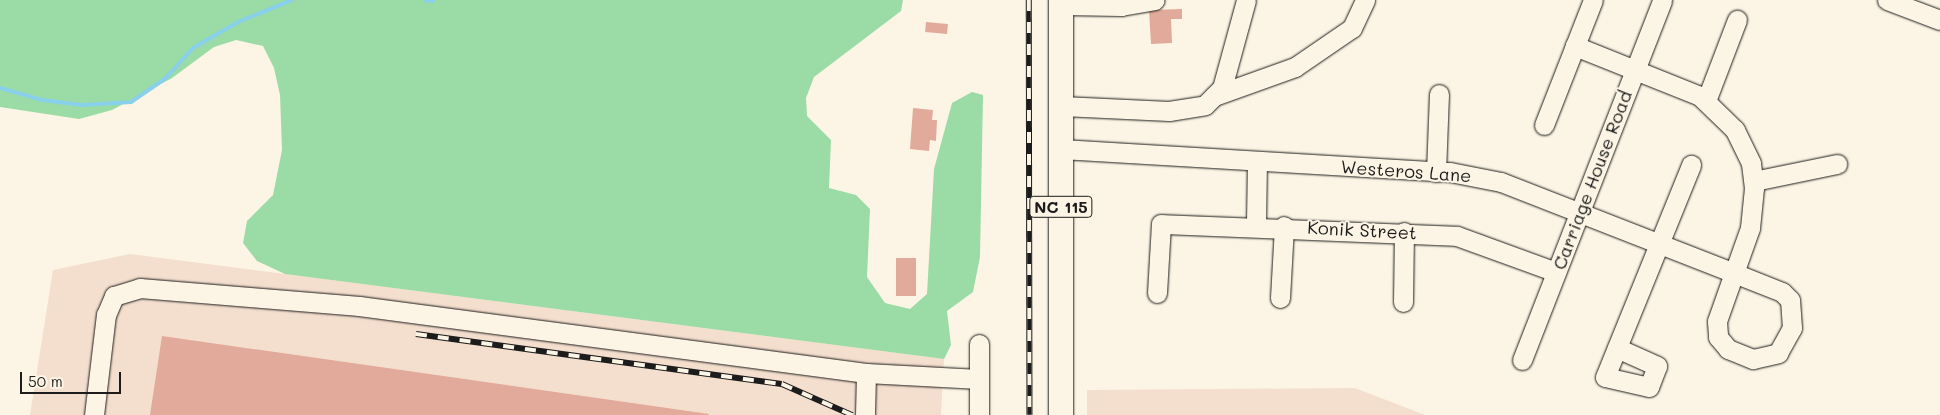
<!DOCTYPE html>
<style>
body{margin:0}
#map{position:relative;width:1940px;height:415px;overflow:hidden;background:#fcf5e5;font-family:Mali,sans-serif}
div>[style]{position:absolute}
.built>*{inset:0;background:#f4dece}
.green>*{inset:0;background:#9bdba5}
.stream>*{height:4px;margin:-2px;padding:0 2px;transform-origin:2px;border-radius:2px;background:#89d0ea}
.building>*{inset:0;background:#e2aa9a;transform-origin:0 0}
.roads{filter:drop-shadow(0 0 1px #1c1c1c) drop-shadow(0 0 1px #1c1c1c)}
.minor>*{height:19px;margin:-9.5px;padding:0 9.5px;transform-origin:9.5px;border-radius:9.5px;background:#fcf5e5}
.major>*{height:24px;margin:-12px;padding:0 12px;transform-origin:12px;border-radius:12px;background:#fcf5e5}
.rail>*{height:5.5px;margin-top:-2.75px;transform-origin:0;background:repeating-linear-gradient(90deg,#fcf5e5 0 11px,#1c1c1c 0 22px);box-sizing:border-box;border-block:1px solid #1c1c1c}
span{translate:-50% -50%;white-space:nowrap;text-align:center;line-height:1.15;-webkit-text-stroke:4px #fcf5e5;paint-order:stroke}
.shield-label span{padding:1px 4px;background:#fcf5e5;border:1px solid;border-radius:4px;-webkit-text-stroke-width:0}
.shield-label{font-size:16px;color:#1c1c1c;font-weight:700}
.street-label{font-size:18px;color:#1c1c1c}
.scale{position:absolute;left:20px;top:372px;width:101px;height:22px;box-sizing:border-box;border:2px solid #1c1c1c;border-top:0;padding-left:6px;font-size:15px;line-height:18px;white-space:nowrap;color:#1c1c1c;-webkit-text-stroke:4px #fcf5e5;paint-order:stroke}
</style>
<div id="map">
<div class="built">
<i style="clip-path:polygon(130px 254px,944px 359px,941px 415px,30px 415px,53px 270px)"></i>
<i style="clip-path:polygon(1355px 388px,1425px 415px,1087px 415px,1087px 390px)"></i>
</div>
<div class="green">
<i style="clip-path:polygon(0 0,903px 0,901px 11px,814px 77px,806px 98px,807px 116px,831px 140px,829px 188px,856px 195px,870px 209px,867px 277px,885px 303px,910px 309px,927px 294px,934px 169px,952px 103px,972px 92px,983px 95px,980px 257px,973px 292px,947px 311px,951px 345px,944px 359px,285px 274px,257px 261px,243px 243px,247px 221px,273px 195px,282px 150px,280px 95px,274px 68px,263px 46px,236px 40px,214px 47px,172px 78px,112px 110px,79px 119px,0 107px)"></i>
</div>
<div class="stream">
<i style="left:425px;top:0;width:8px;rotate:7deg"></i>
<i style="left:0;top:88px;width:44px;rotate:15.9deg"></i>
<i style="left:42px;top:100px;width:40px;rotate:7.1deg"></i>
<i style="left:82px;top:105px;width:49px;rotate:-3.5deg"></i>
<i style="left:131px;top:102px;width:42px;rotate:-34.4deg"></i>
<i style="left:166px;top:78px;width:40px;rotate:-48deg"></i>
<i style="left:193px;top:48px;width:52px;rotate:-30deg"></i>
<i style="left:238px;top:22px;width:58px;rotate:-22.2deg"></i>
</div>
<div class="building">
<i style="clip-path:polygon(1182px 9px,1182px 19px,1171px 19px,1172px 43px,1151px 44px,1149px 10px)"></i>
<i style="left:926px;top:22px;width:22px;height:10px;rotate:5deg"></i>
<i style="clip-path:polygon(913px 108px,933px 110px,932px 120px,937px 120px,936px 141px,930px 140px,929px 151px,910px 149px)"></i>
<i style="left:896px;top:258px;width:20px;height:38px"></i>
<i style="clip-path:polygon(162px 336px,709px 414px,709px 415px,150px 415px)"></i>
</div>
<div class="roads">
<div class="minor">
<i style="left:1887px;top:0;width:57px;rotate:20.7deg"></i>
<i style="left:1061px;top:5px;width:60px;rotate:1deg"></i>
<i style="left:1121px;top:6px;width:34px;rotate:-10deg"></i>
<i style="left:1214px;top:96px;width:86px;rotate:-19.7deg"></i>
<i style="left:1295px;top:67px;width:69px;rotate:-34.4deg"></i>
<i style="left:1352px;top:28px;width:31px;rotate:-65deg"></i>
<i style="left:1706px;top:101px;width:87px;rotate:-69.1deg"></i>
<i style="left:1062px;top:106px;width:107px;rotate:2.7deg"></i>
<i style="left:1169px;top:111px;width:36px;rotate:-9deg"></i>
<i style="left:1205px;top:105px;width:24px;rotate:-45deg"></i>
<i style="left:1222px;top:88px;width:91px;rotate:-74.7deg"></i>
<i style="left:1544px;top:125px;width:134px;rotate:-68.6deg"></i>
<i style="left:1061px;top:149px;width:390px;rotate:3.4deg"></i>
<i style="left:1450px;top:172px;width:52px;rotate:11.1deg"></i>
<i style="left:1501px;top:182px;width:250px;rotate:21.3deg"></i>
<i style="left:1734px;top:273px;width:51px;rotate:109.5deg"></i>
<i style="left:1717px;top:321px;width:16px;rotate:86deg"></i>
<i style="left:1718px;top:337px;width:16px;rotate:50deg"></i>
<i style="left:1728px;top:349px;width:27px;rotate:22deg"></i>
<i style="left:1753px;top:359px;width:26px;rotate:-13deg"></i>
<i style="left:1778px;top:353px;width:29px;rotate:-61deg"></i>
<i style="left:1792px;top:328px;width:28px;rotate:-94deg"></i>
<i style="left:1790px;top:300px;width:11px;rotate:-135deg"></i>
<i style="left:1782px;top:292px;width:52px;rotate:-158.4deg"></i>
<i style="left:1734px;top:273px;width:48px;rotate:-70.4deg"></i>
<i style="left:1750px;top:228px;width:40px;rotate:-84.3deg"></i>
<i style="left:1754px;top:188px;width:25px;rotate:-97deg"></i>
<i style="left:1751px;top:163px;width:37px;rotate:-116deg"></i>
<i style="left:1735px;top:130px;width:49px;rotate:-135.8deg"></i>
<i style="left:1700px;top:96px;width:135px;rotate:-158.2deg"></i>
<i style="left:1436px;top:172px;width:78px;rotate:-87.8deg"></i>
<i style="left:1754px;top:181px;width:85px;rotate:-11.6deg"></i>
<i style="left:1256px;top:224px;width:63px;rotate:-89.1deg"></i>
<i style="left:1157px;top:293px;width:69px;rotate:-86.7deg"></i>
<i style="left:1161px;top:224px;width:296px;rotate:2.3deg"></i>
<i style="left:1457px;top:236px;width:105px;rotate:20deg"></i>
<i style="left:1280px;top:298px;width:72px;rotate:-86.8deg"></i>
<i style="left:1403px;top:302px;width:70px;rotate:-89.2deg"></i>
<i style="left:1617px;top:348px;width:44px;rotate:24.2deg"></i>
<i style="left:1657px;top:366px;width:22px;rotate:111deg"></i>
<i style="left:1649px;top:387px;width:45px;rotate:-167.2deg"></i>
<i style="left:1605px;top:377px;width:229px;rotate:-67.9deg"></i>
<i style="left:1522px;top:360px;width:386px;rotate:-68.7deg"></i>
<i style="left:94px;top:415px;width:101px;rotate:-83.2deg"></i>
<i style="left:106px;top:315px;width:21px;rotate:-67deg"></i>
<i style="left:114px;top:296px;width:27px;rotate:-17deg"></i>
<i style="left:140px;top:288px;width:220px;rotate:4.7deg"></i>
<i style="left:359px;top:306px;width:511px;rotate:7.53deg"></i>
<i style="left:866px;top:373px;width:113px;rotate:3deg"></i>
<i style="left:865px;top:415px;width:42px;rotate:-88.6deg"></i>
<i style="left:979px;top:415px;width:71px;rotate:-90deg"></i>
</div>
<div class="major">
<i style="left:1061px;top:415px;width:415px;rotate:-90deg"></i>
</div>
</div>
<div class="rail">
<i style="left:1029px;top:0;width:415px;rotate:89.9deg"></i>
<i style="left:416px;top:334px;width:369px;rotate:7.8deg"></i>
<i style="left:782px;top:384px;width:77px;rotate:23.9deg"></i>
</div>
<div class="shield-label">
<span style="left:1061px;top:207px">NC 115</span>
</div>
<div class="street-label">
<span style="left:1406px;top:171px;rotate:4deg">Westeros Lane</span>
<span style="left:1592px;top:180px;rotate:-69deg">Carriage House Road</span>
<span style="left:1362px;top:230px;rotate:3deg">Konik Street</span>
</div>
<div class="scale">50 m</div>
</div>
